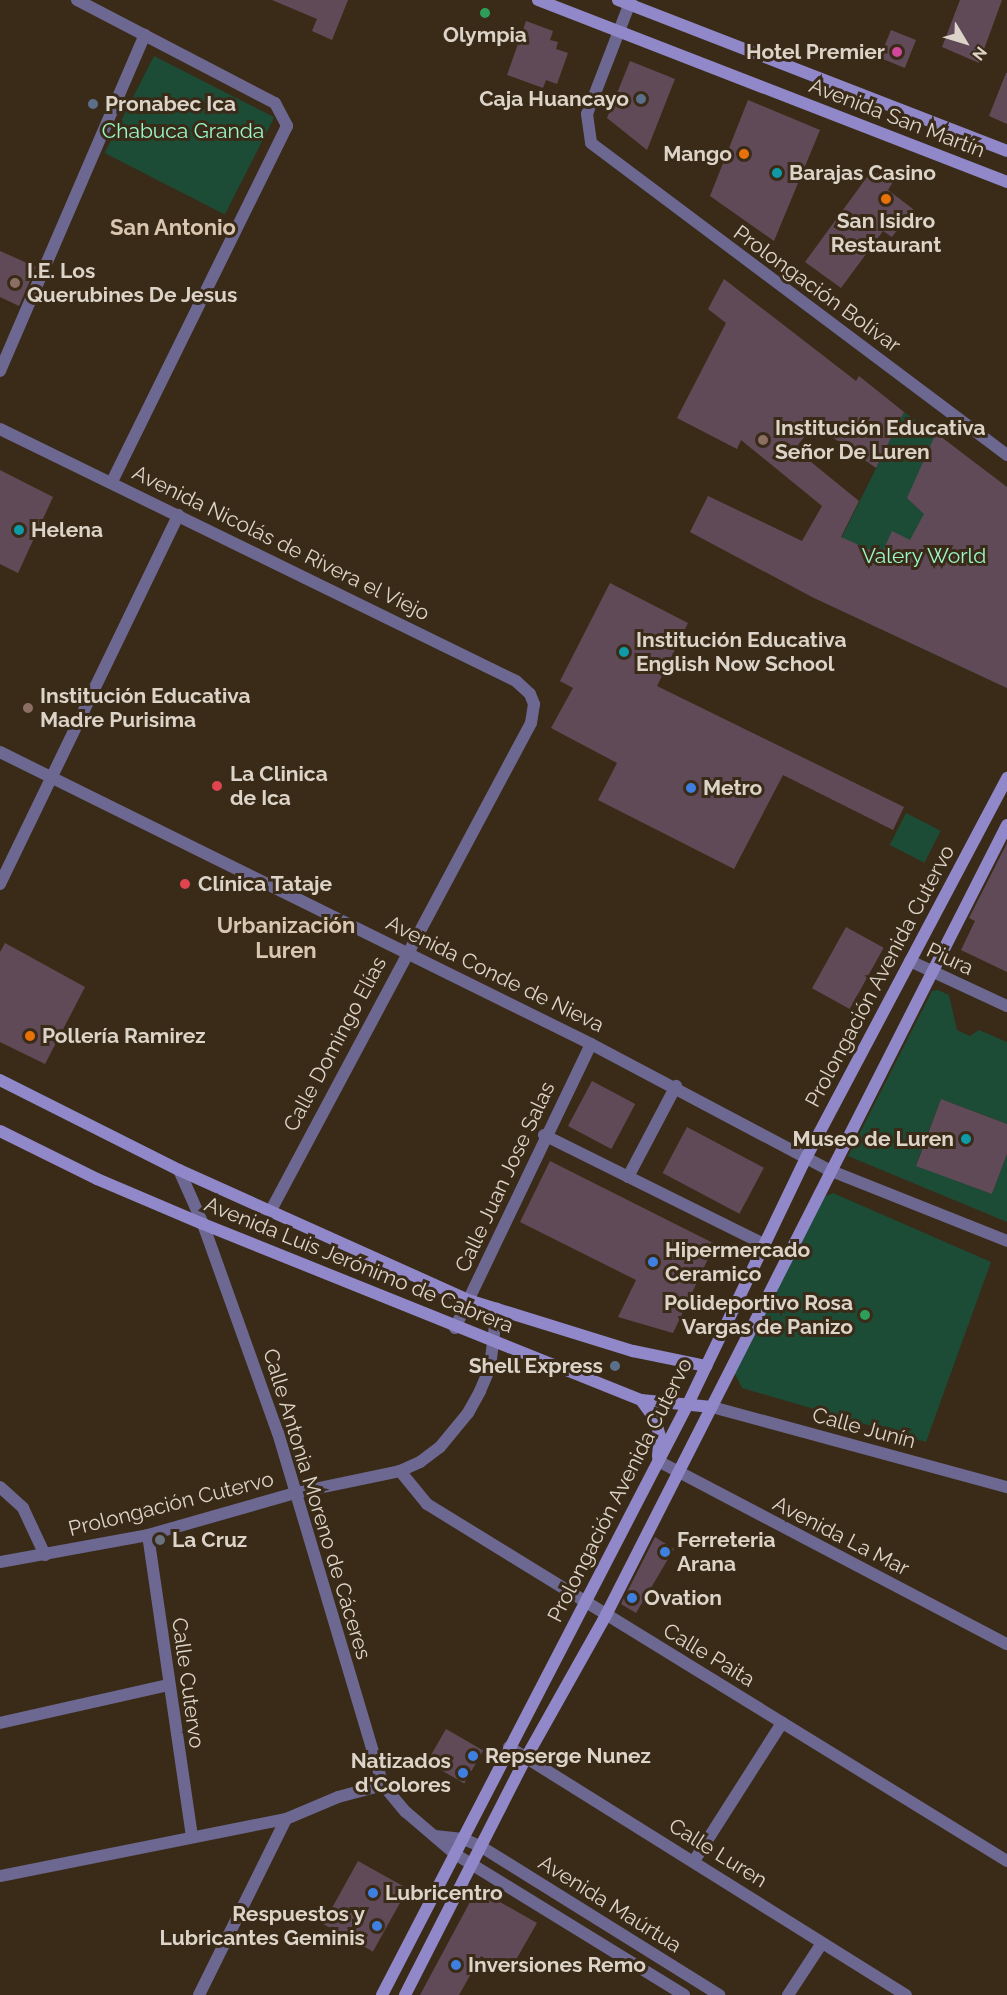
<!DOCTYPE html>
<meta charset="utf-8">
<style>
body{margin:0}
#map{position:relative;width:1007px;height:1995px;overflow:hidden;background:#392b18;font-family:Raleway,sans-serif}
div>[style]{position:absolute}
.green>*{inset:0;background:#1c4b36;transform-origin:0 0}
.building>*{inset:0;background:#614a57;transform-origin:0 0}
.street>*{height:12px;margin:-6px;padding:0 6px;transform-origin:6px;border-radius:6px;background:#6d6891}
.secondary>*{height:12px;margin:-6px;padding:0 6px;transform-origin:6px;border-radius:6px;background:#9188ca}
.dots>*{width:16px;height:16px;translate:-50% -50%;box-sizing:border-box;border:3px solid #392b18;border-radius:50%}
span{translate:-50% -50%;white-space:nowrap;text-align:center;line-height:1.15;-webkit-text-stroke:6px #392b18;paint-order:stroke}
.poi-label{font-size:21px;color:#ddd4c9;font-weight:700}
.right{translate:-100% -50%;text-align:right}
.left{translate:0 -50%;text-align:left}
.street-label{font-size:21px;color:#ddd4c9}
.park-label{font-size:21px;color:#9af8c9}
.neighbourhood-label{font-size:22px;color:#d9c6b0;font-weight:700}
.north{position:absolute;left:935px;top:12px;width:60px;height:60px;-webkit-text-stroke:4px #392b18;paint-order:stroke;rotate:128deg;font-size:16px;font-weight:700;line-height:24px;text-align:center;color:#ddd4c9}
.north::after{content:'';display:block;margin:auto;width:21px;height:27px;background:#ddd4c9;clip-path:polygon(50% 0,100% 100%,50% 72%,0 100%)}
</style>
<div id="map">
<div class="green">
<i style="left:154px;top:56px;width:135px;height:109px;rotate:27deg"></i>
<i style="clip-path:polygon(904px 412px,1007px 487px,1007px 688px,812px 597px)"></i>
<i style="left:906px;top:813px;width:39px;height:36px;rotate:27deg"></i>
<i style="clip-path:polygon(938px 990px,949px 995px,957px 1030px,970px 1036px,979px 1030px,1007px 1042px,1007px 1124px,941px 1099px,916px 1165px,992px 1194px,1007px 1154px,1007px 1222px,848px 1156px,932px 991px)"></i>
<i style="clip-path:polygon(833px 1193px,991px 1262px,926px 1442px,742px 1388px,732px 1368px,818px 1199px)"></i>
</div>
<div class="building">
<i style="clip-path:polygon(272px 0,348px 0,332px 40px,312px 31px,317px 19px)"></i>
<i style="clip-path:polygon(960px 0,1002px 0,979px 63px,942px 47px)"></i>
<i style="clip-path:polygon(526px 21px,553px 31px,550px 40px,558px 42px,556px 49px,568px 53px,557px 84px,546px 80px,543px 88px,507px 75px)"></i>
<i style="left:891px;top:30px;width:27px;height:30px;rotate:22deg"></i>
<i style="clip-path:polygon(630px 61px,675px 79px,647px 150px,607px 118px)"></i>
<i style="clip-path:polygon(1006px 73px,1007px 73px,1007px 124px,989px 116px)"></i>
<i style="clip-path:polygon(748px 100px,820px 130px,774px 241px,710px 196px)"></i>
<i style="clip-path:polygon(878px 173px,893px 182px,888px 190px,913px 209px,892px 237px,883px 231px,841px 288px,805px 262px,867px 177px)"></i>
<i style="clip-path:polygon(0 251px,36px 267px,19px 306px,0 297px)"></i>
<i style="clip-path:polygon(724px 279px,856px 381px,859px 376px,904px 412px,876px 468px,814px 424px,795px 449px,859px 501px,841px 537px,881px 555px,892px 531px,910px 540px,924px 514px,907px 498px,936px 433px,1007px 487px,1007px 688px,812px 597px,690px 532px,708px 496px,802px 541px,822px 506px,741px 440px,737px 449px,677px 418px,726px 323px,708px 309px)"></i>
<i style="clip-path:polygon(0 470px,53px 497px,18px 573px,0 564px)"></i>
<i style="clip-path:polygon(610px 583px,688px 623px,657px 686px,904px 807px,893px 830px,783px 775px,734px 869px,598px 800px,617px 763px,551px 728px,573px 688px,560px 681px)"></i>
<i style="clip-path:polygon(1007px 843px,1007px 972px,961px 950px,975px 921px,969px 918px)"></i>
<i style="left:846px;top:927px;width:43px;height:70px;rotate:29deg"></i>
<i style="clip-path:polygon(5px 943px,85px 987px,45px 1064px,0 1042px,0 952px)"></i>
<i style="left:592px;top:1081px;width:49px;height:51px;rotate:28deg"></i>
<i style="clip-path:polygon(941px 1099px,1007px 1124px,1007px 1154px,992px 1194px,916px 1166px)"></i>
<i style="left:687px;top:1127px;width:87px;height:52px;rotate:28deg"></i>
<i style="clip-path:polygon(550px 1161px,715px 1244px,673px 1333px,618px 1317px,636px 1280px,520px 1222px)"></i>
<i style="clip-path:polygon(655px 1537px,674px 1549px,636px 1613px,621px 1604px)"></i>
<i style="left:446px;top:1729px;width:43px;height:38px;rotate:30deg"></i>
<i style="left:358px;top:1861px;width:57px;height:72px;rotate:29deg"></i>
<i style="clip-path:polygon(477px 1889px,537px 1923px,509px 1972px,481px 1956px,459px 1995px,420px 1995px)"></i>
</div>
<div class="street">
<i style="left:77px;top:0;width:223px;rotate:27.5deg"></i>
<i style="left:275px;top:103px;width:26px;rotate:62deg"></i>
<i style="left:287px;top:126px;width:397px;rotate:116.2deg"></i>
<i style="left:631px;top:0;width:122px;rotate:111.1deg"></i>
<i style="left:587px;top:114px;width:29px;rotate:82deg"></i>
<i style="left:591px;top:143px;width:520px;rotate:36.87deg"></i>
<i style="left:0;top:371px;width:366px;rotate:-66.7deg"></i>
<i style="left:0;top:429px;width:574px;rotate:26.03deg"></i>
<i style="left:516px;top:681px;width:19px;rotate:43deg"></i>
<i style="left:530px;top:694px;width:11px;rotate:68deg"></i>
<i style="left:534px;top:704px;width:19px;rotate:99deg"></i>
<i style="left:531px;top:723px;width:554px;rotate:118.09deg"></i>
<i style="left:0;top:752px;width:659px;rotate:26.29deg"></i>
<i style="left:591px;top:1044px;width:269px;rotate:27.9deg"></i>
<i style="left:829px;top:1170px;width:192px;rotate:21.7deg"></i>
<i style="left:0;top:884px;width:410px;rotate:-64.2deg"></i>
<i style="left:910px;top:961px;width:107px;rotate:24.9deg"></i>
<i style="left:544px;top:1135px;width:246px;rotate:26.4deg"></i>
<i style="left:179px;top:1170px;width:59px;rotate:66deg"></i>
<i style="left:203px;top:1224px;width:222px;rotate:70.3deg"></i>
<i style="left:278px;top:1433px;width:367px;rotate:73.4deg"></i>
<i style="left:383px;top:1785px;width:35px;rotate:50deg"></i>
<i style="left:406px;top:1812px;width:65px;rotate:40.6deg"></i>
<i style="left:455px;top:1854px;width:269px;rotate:31.6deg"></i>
<i style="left:628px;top:1177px;width:103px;rotate:-62.2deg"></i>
<i style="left:455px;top:1328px;width:315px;rotate:-64.4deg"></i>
<i style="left:712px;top:1407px;width:306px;rotate:15.2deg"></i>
<i style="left:658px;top:1461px;width:394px;rotate:27.7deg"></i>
<i style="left:400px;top:1471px;width:43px;rotate:50.7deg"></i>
<i style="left:427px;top:1504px;width:681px;rotate:31.61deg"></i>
<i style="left:0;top:1487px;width:31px;rotate:42deg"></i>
<i style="left:23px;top:1508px;width:52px;rotate:64.9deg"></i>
<i style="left:148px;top:1535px;width:305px;rotate:81.7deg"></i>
<i style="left:0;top:1562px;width:150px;rotate:-10.3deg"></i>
<i style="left:148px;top:1535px;width:153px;rotate:-15.9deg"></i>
<i style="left:295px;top:1493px;width:107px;rotate:-11.8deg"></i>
<i style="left:400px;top:1471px;width:22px;rotate:-24deg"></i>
<i style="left:420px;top:1462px;width:25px;rotate:-37deg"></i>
<i style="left:440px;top:1447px;width:44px;rotate:-50.5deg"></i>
<i style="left:468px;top:1413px;width:25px;rotate:-61deg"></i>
<i style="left:480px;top:1391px;width:26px;rotate:-67deg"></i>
<i style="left:490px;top:1367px;width:59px;rotate:-83.2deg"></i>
<i style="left:0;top:1723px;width:172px;rotate:-12.7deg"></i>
<i style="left:509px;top:1747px;width:468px;rotate:32deg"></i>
<i style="left:435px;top:1836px;width:28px;rotate:6deg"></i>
<i style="left:463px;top:1839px;width:18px;rotate:22deg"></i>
<i style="left:480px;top:1846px;width:282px;rotate:31.9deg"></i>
<i style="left:694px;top:1861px;width:164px;rotate:-57.5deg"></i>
<i style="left:0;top:1876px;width:292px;rotate:-11.3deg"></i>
<i style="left:286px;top:1819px;width:56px;rotate:-22.9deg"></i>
<i style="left:338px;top:1797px;width:47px;rotate:-14.9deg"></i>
<i style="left:199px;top:1995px;width:196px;rotate:-63.7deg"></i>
<i style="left:788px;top:1995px;width:62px;rotate:-56.8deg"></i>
</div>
<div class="secondary">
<i style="left:538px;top:0;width:503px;rotate:21.21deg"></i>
<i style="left:618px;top:0;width:417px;rotate:21.2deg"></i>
<i style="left:0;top:1080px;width:200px;rotate:26.7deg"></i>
<i style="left:179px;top:1170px;width:317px;rotate:24.2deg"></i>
<i style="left:468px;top:1300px;width:173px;rotate:17.2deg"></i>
<i style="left:633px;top:1351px;width:75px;rotate:11.6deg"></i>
<i style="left:0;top:1131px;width:108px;rotate:26.3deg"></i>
<i style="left:97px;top:1179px;width:115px;rotate:23deg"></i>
<i style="left:203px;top:1224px;width:472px;rotate:21.9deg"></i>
<i style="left:641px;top:1400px;width:71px;rotate:5.6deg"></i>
<i style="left:641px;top:1400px;width:24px;rotate:54deg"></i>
<i style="left:655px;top:1419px;width:18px;rotate:74deg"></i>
<i style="left:660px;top:1436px;width:20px;rotate:96deg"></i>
<i style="left:382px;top:1995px;width:666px;rotate:-62.63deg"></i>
<i style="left:688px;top:1404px;width:275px;rotate:-64.4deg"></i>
<i style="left:807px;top:1156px;width:428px;rotate:-62.1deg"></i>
<i style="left:405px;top:1995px;width:268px;rotate:-63deg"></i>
<i style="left:527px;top:1756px;width:162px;rotate:-60.7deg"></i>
<i style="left:606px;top:1615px;width:886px;rotate:-63.09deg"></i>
</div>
<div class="dots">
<i style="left:485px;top:13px;background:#2e9e5b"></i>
<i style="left:897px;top:52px;background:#d1479c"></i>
<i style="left:641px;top:99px;background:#5c6f8a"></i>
<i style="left:93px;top:104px;background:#5c6f8a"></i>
<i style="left:744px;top:154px;background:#e8710a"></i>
<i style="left:777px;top:173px;background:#0f9aa8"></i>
<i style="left:886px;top:199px;background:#e8710a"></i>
<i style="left:15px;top:283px;background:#8d6e63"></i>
<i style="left:763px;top:440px;background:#8d6e63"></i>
<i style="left:19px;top:530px;background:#0f9aa8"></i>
<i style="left:624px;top:652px;background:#0f9aa8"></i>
<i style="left:28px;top:708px;background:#8d6e63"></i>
<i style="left:217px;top:786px;background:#e0444e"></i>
<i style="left:691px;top:788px;background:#3f7fe0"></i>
<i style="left:185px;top:884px;background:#e0444e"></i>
<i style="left:30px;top:1036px;background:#e8710a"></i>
<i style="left:966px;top:1139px;background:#0f9aa8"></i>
<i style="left:653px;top:1262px;background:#3f7fe0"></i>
<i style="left:865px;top:1315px;background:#2e9e5b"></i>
<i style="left:615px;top:1366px;background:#5c6f8a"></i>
<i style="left:160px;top:1540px;background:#6b7280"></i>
<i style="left:665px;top:1552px;background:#3f7fe0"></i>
<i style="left:632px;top:1598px;background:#3f7fe0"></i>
<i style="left:473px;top:1756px;background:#3f7fe0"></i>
<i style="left:463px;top:1773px;background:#3f7fe0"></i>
<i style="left:373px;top:1893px;background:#3f7fe0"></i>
<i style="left:377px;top:1926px;background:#3f7fe0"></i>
<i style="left:456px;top:1965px;background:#3f7fe0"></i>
</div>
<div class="poi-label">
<span style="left:485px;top:35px">Olympia</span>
<span class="right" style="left:885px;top:52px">Hotel Premier</span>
<span class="right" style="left:629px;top:99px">Caja Huancayo</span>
<span class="left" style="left:105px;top:104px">Pronabec Ica</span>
<span class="right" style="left:732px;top:154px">Mango</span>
<span class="left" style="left:789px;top:173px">Barajas Casino</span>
<span style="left:886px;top:233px">San Isidro<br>Restaurant</span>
<span class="left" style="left:27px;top:283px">I.E. Los<br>Querubines De Jesus</span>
<span class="left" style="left:775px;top:440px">Institución Educativa<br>Señor De Luren</span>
<span class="left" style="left:31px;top:530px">Helena</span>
<span class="left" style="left:636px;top:652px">Institución Educativa<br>English Now School</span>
<span class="left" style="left:40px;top:708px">Institución Educativa<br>Madre Purisima</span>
<span class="left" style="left:230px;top:786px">La Clinica<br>de Ica</span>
<span class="left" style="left:703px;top:788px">Metro</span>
<span class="left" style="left:198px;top:884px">Clínica Tataje</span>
<span class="left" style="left:42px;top:1036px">Pollería Ramirez</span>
<span class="right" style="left:954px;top:1139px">Museo de Luren</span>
<span class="left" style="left:665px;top:1262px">Hipermercado<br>Ceramico</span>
<span class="right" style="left:853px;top:1315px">Polideportivo Rosa<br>Vargas de Panizo</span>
<span class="right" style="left:603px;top:1366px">Shell Express</span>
<span class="left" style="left:172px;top:1540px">La Cruz</span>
<span class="left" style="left:677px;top:1552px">Ferreteria<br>Arana</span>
<span class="left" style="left:644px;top:1598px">Ovation</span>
<span class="left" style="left:485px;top:1756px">Repserge Nunez</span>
<span class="right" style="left:451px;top:1773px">Natizados<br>d'Colores</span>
<span class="left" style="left:385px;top:1893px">Lubricentro</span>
<span class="right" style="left:365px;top:1926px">Respuestos y<br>Lubricantes Geminis</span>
<span class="left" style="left:468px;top:1965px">Inversiones Remo</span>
</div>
<div class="street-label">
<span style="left:897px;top:118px;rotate:21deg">Avenida San Martín</span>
<span style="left:817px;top:289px;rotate:36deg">Prolongación Bolívar</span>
<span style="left:281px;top:543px;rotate:26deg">Avenida Nicolás de Rivera el Viejo</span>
<span style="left:950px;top:959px;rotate:25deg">Piura</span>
<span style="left:495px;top:974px;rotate:26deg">Avenida Conde de Nieva</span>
<span style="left:880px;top:976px;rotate:-62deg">Prolongación Avenida Cutervo</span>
<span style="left:335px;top:1044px;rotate:-62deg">Calle Domingo Elías</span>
<span style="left:505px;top:1177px;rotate:-65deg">Calle Juan Jose Salas</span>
<span style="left:359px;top:1265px;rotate:22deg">Avenida Luis Jerónimo de Cabrera</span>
<span style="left:864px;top:1428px;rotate:15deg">Calle Junín</span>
<span style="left:620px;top:1490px;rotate:-63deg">Prolongación Avenida Cutervo</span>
<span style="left:171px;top:1504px;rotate:-14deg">Prolongación Cutervo</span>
<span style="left:317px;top:1504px;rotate:73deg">Calle Antonia Moreno de Cáceres</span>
<span style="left:841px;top:1536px;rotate:27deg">Avenida La Mar</span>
<span style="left:709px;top:1655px;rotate:31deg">Calle Paita</span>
<span style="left:188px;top:1683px;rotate:82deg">Calle Cutervo</span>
<span style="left:718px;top:1853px;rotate:32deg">Calle Luren</span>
<span style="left:610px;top:1904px;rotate:32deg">Avenida Maúrtua</span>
</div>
<div class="park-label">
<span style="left:183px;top:131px">Chabuca Granda</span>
<span style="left:924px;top:556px">Valery World</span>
</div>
<div class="neighbourhood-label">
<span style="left:173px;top:228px">San Antonio</span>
<span style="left:286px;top:938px">Urbanización<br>Luren</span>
</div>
<div class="north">N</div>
</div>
